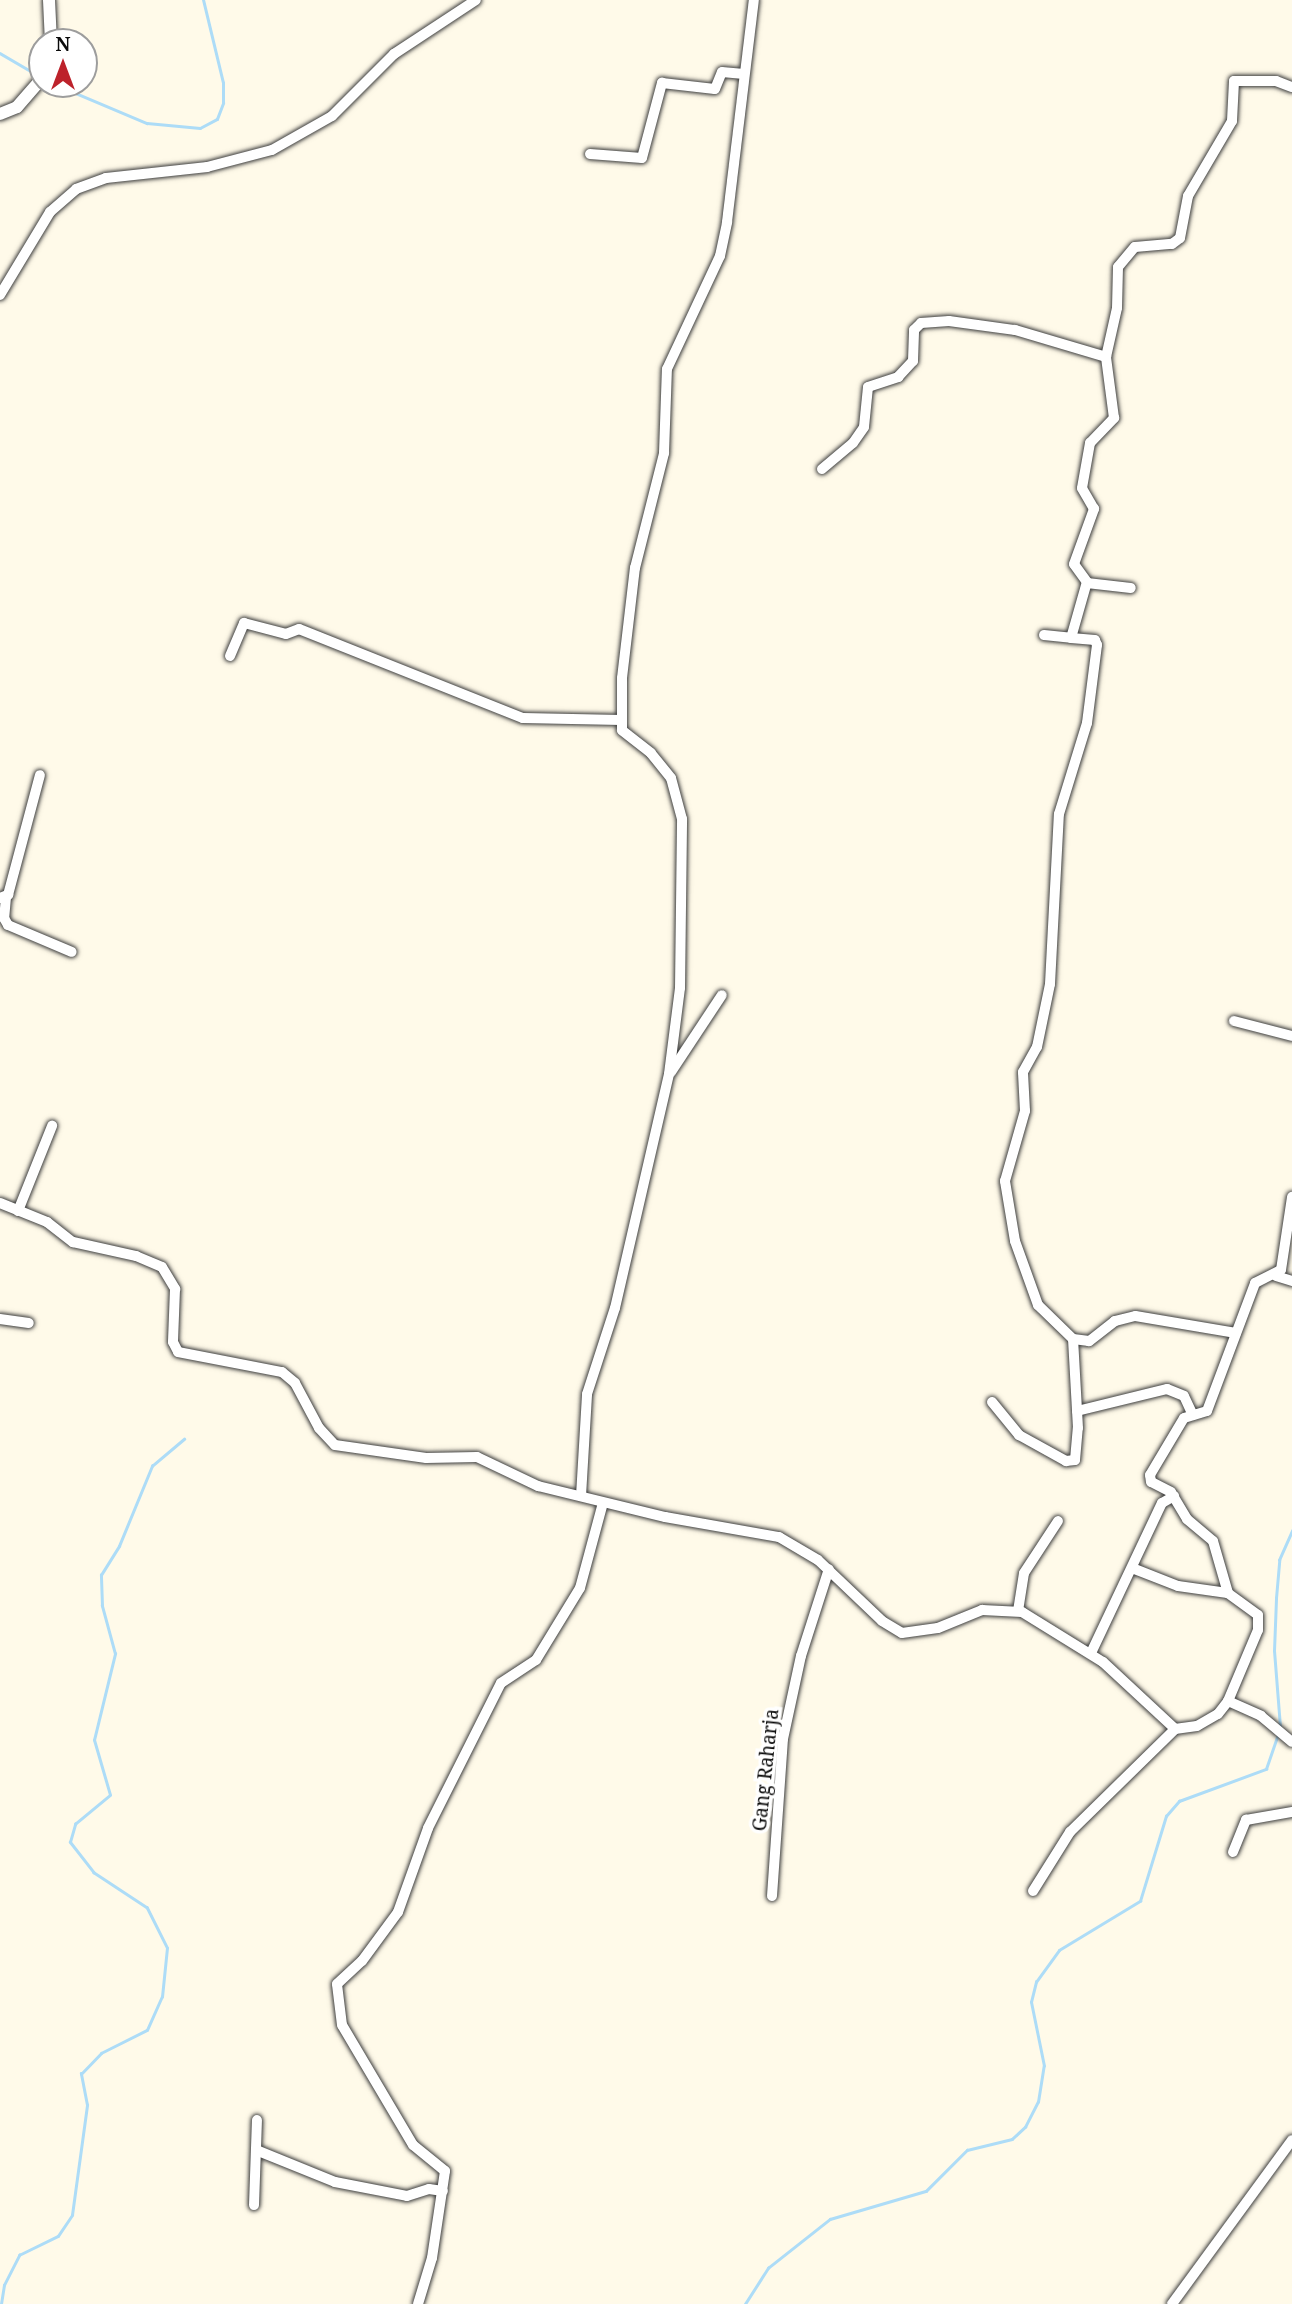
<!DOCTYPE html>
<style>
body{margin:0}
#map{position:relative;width:1292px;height:2304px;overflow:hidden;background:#fffae9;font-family:"Noto Serif",serif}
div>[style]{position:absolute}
.stream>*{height:2.5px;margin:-1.25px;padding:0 1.25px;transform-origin:1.25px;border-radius:1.25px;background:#addcf7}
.roads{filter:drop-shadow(0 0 2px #3e3e3e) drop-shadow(0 0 2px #3e3e3e)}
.minor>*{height:10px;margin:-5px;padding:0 5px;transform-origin:5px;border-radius:5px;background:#fff}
.tertiary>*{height:12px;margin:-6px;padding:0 6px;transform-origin:6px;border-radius:6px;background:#fff}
span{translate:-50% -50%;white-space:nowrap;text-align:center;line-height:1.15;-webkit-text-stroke:7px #fff;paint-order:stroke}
.street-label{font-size:19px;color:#0b0b0b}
.north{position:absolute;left:28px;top:28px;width:70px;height:70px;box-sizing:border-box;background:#fff;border:2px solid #9d9d9d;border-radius:50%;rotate:0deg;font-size:19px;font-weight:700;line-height:28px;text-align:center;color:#0b0b0b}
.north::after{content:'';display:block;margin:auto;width:24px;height:32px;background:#bd222b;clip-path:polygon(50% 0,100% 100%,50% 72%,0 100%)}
</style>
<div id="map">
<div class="stream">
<i style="left:0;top:53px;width:45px;rotate:30.5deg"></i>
<i style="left:54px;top:84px;width:101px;rotate:22.8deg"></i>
<i style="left:147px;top:123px;width:53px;rotate:5.4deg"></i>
<i style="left:200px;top:128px;width:19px;rotate:-28deg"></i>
<i style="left:217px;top:119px;width:17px;rotate:-69deg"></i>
<i style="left:223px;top:103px;width:20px;rotate:-90deg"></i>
<i style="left:223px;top:83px;width:85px;rotate:-103.5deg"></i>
<i style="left:1280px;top:1727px;width:76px;rotate:-94.5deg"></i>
<i style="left:1274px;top:1651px;width:53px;rotate:-87.8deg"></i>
<i style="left:1276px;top:1598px;width:38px;rotate:-85deg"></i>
<i style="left:1279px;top:1560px;width:32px;rotate:-66deg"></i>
<i style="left:1px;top:2304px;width:19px;rotate:-81deg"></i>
<i style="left:4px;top:2285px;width:34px;rotate:-63deg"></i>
<i style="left:19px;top:2255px;width:43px;rotate:-26deg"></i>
<i style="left:58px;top:2236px;width:25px;rotate:-56deg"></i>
<i style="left:72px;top:2215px;width:111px;rotate:-82.2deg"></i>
<i style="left:87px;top:2105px;width:32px;rotate:-101deg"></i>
<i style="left:81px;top:2074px;width:29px;rotate:-46deg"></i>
<i style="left:101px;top:2053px;width:51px;rotate:-26.6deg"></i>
<i style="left:147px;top:2030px;width:36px;rotate:-66deg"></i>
<i style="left:162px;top:1997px;width:49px;rotate:-84.2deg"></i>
<i style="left:167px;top:1948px;width:45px;rotate:-116.6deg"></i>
<i style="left:147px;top:1908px;width:64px;rotate:-146.6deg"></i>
<i style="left:94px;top:1873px;width:39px;rotate:-128deg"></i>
<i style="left:70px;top:1842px;width:19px;rotate:-74deg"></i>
<i style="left:75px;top:1824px;width:45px;rotate:-39.6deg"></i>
<i style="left:110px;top:1795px;width:57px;rotate:-106.2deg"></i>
<i style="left:94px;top:1740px;width:89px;rotate:-76.3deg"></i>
<i style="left:115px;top:1654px;width:50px;rotate:-105.2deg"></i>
<i style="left:102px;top:1606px;width:31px;rotate:-92deg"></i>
<i style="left:101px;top:1575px;width:34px;rotate:-58deg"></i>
<i style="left:119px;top:1546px;width:87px;rotate:-67.6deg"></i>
<i style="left:152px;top:1466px;width:42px;rotate:-40.2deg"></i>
<i style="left:745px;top:2304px;width:43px;rotate:-57.4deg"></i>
<i style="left:768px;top:2268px;width:79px;rotate:-38.3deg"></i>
<i style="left:830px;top:2219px;width:100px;rotate:-16.3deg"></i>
<i style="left:926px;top:2191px;width:58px;rotate:-45deg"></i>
<i style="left:967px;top:2150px;width:46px;rotate:-13.7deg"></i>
<i style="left:1012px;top:2139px;width:18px;rotate:-43deg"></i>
<i style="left:1025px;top:2127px;width:28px;rotate:-63deg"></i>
<i style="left:1038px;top:2102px;width:36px;rotate:-81deg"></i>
<i style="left:1044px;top:2066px;width:65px;rotate:-101.5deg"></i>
<i style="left:1031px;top:2002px;width:21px;rotate:-76deg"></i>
<i style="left:1036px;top:1982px;width:39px;rotate:-54deg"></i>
<i style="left:1059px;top:1950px;width:95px;rotate:-31.2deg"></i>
<i style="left:1140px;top:1901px;width:89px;rotate:-73deg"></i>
<i style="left:1166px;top:1816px;width:20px;rotate:-49deg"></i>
<i style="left:1179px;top:1801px;width:93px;rotate:-20.2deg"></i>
<i style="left:1266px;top:1769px;width:37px;rotate:-71deg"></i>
</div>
<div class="roads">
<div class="minor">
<i style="left:590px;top:154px;width:52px;rotate:4.4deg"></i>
<i style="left:642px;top:158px;width:78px;rotate:-75.1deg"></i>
<i style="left:662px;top:83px;width:53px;rotate:6.5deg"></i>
<i style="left:715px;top:89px;width:18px;rotate:-68deg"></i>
<i style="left:722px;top:72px;width:22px;rotate:5deg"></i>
<i style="left:0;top:295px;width:97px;rotate:-58.9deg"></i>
<i style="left:50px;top:212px;width:35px;rotate:-41deg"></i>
<i style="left:76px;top:189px;width:32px;rotate:-20deg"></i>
<i style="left:106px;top:178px;width:102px;rotate:-6.2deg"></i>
<i style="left:207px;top:167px;width:67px;rotate:-14.7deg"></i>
<i style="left:272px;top:150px;width:69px;rotate:-29.5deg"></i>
<i style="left:332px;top:116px;width:88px;rotate:-45deg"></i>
<i style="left:394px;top:54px;width:98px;rotate:-33.4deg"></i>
<i style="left:822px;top:469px;width:40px;rotate:-40deg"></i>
<i style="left:853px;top:443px;width:19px;rotate:-55deg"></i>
<i style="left:864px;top:427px;width:40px;rotate:-84.3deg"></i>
<i style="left:868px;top:387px;width:32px;rotate:-18deg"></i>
<i style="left:898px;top:377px;width:22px;rotate:-47deg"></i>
<i style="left:913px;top:361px;width:31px;rotate:-88deg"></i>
<i style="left:914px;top:330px;width:10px;rotate:-45deg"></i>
<i style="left:921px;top:323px;width:28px;rotate:-4deg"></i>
<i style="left:949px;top:321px;width:67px;rotate:7.8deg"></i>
<i style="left:1015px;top:330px;width:95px;rotate:16.5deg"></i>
<i style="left:1087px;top:583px;width:44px;rotate:6.5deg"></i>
<i style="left:1044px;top:635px;width:27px;rotate:6deg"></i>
<i style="left:230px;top:656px;width:36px;rotate:-67deg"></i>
<i style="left:244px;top:623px;width:43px;rotate:14.7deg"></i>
<i style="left:286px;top:634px;width:14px;rotate:-21deg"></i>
<i style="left:299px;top:629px;width:241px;rotate:21.7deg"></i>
<i style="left:523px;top:718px;width:98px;rotate:1.2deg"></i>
<i style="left:6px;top:897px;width:21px;rotate:95deg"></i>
<i style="left:4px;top:918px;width:8px;rotate:60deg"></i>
<i style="left:8px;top:925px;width:69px;rotate:22.9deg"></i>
<i style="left:0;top:898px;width:9px;rotate:-21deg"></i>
<i style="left:8px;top:895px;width:124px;rotate:-75.1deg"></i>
<i style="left:1234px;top:1021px;width:60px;rotate:14.5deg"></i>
<i style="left:671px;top:1072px;width:92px;rotate:-56.5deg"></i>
<i style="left:0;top:1203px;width:51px;rotate:22deg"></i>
<i style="left:47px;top:1222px;width:33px;rotate:38deg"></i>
<i style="left:73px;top:1242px;width:65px;rotate:12.5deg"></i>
<i style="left:136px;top:1256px;width:28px;rotate:23deg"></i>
<i style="left:162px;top:1267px;width:26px;rotate:59deg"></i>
<i style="left:175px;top:1289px;width:53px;rotate:92.2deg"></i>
<i style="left:173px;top:1342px;width:11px;rotate:63deg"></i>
<i style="left:178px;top:1352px;width:106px;rotate:10.9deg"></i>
<i style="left:282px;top:1372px;width:17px;rotate:40deg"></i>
<i style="left:295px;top:1383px;width:51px;rotate:61.9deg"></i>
<i style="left:319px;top:1428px;width:23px;rotate:47deg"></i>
<i style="left:335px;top:1445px;width:92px;rotate:8.1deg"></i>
<i style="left:426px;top:1458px;width:51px;rotate:-1.1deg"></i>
<i style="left:477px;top:1457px;width:68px;rotate:25.4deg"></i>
<i style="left:538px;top:1486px;width:131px;rotate:13.7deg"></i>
<i style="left:665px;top:1517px;width:116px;rotate:10deg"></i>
<i style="left:779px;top:1537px;width:45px;rotate:30.5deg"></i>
<i style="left:818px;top:1560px;width:88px;rotate:43.6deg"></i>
<i style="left:882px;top:1621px;width:23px;rotate:31deg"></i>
<i style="left:902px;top:1633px;width:36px;rotate:-8deg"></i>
<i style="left:938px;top:1628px;width:48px;rotate:-22.2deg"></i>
<i style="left:982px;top:1610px;width:40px;rotate:2.9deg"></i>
<i style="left:1022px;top:1612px;width:95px;rotate:31.7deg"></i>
<i style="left:1103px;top:1662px;width:98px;rotate:42.9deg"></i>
<i style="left:1175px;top:1729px;width:22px;rotate:-8deg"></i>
<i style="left:1197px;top:1726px;width:24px;rotate:-30deg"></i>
<i style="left:1218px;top:1714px;width:16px;rotate:-52deg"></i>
<i style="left:1228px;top:1701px;width:36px;rotate:24deg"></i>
<i style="left:1261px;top:1716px;width:40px;rotate:40deg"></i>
<i style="left:18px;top:1211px;width:92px;rotate:-68.2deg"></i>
<i style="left:1276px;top:1276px;width:17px;rotate:17deg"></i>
<i style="left:0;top:1319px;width:29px;rotate:8deg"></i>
<i style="left:1236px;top:1333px;width:102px;rotate:-170.4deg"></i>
<i style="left:1135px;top:1316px;width:21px;rotate:166deg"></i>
<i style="left:1115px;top:1321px;width:33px;rotate:142deg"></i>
<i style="left:1089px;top:1341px;width:16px;rotate:-173deg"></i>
<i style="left:1073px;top:1339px;width:49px;rotate:-135.8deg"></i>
<i style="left:1038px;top:1305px;width:68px;rotate:-109.8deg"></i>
<i style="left:1015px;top:1241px;width:61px;rotate:-99.5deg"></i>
<i style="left:1005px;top:1181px;width:73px;rotate:-74.1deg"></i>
<i style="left:1025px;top:1111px;width:39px;rotate:-93deg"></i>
<i style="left:1023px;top:1072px;width:29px;rotate:-61deg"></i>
<i style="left:1037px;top:1047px;width:64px;rotate:-78.3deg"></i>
<i style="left:1050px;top:984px;width:170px;rotate:-87deg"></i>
<i style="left:1059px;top:814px;width:95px;rotate:-72.9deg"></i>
<i style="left:1087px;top:723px;width:79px;rotate:-82.7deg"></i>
<i style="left:1097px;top:645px;width:5px;rotate:-112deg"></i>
<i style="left:1095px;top:640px;width:24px;rotate:-175deg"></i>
<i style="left:1071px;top:638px;width:58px;rotate:-74.1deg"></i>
<i style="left:1087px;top:582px;width:22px;rotate:-126deg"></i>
<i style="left:1074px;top:564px;width:59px;rotate:-70deg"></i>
<i style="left:1094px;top:509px;width:24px;rotate:-120deg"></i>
<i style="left:1082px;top:488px;width:46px;rotate:-79.9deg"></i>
<i style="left:1090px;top:443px;width:35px;rotate:-46deg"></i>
<i style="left:1114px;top:418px;width:62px;rotate:-97.5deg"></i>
<i style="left:1106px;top:357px;width:50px;rotate:-77.3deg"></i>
<i style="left:1117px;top:308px;width:41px;rotate:-88.6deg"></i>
<i style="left:1118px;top:267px;width:26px;rotate:-50deg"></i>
<i style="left:1135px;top:247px;width:37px;rotate:-5deg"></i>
<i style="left:1172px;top:244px;width:10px;rotate:-37deg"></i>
<i style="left:1180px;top:238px;width:43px;rotate:-79.2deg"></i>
<i style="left:1188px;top:196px;width:87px;rotate:-59.6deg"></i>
<i style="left:1232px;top:121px;width:40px;rotate:-87.1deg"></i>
<i style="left:1234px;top:81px;width:42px"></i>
<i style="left:1276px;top:81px;width:17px;rotate:21deg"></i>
<i style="left:992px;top:1402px;width:43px;rotate:50.7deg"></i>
<i style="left:1019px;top:1435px;width:54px;rotate:29deg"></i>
<i style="left:1066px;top:1461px;width:9px;rotate:-6deg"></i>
<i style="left:1075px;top:1460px;width:32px;rotate:-85deg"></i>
<i style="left:1078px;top:1428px;width:89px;rotate:-93.2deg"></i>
<i style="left:1077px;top:1411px;width:93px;rotate:-13.7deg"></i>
<i style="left:1167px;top:1389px;width:18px;rotate:22deg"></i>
<i style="left:1184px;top:1396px;width:21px;rotate:65deg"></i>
<i style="left:581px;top:1496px;width:102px;rotate:-86.6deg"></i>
<i style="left:587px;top:1394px;width:90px;rotate:-72deg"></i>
<i style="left:615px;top:1308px;width:240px;rotate:-77deg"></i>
<i style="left:669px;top:1074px;width:87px;rotate:-82.7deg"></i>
<i style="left:680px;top:988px;width:169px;rotate:-89.3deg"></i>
<i style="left:682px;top:819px;width:42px;rotate:-105deg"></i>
<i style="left:671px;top:778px;width:32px;rotate:-129deg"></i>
<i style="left:651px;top:753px;width:37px;rotate:-142deg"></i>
<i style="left:622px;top:730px;width:52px;rotate:-90deg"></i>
<i style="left:622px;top:678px;width:111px;rotate:-83.3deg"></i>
<i style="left:635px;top:568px;width:119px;rotate:-75.8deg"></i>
<i style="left:664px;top:453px;width:84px;rotate:-88deg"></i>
<i style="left:667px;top:369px;width:125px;rotate:-64.9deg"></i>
<i style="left:720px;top:256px;width:35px;rotate:-78deg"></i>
<i style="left:727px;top:222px;width:224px;rotate:-83.1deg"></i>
<i style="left:1132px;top:1568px;width:49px;rotate:21.4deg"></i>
<i style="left:1178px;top:1586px;width:50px;rotate:8deg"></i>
<i style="left:1018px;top:1611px;width:38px;rotate:-81deg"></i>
<i style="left:1024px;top:1573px;width:62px;rotate:-56.8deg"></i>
<i style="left:1091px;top:1653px;width:166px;rotate:-64.7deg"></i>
<i style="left:1162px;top:1503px;width:14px;rotate:-30deg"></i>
<i style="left:1228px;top:1701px;width:77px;rotate:-67.1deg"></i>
<i style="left:1258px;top:1630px;width:15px;rotate:-90deg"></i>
<i style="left:1258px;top:1615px;width:37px;rotate:-144deg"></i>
<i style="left:1228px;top:1593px;width:54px;rotate:-106.1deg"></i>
<i style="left:1213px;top:1541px;width:34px;rotate:-140deg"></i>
<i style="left:1187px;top:1519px;width:31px;rotate:-121deg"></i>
<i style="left:1171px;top:1492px;width:22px;rotate:-153deg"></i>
<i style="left:1151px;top:1482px;width:7px;rotate:-98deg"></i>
<i style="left:1150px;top:1475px;width:66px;rotate:-59.2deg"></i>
<i style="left:1184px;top:1418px;width:24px;rotate:-17deg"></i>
<i style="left:1207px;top:1411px;width:137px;rotate:-69.4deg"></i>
<i style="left:1255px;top:1283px;width:29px;rotate:-27deg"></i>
<i style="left:1281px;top:1270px;width:74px;rotate:-81.4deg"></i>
<i style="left:1233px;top:1852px;width:35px;rotate:-68deg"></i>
<i style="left:1246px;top:1820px;width:47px;rotate:-9.9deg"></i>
<i style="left:1033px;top:1891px;width:70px;rotate:-57.9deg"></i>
<i style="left:1070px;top:1832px;width:147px;rotate:-44.4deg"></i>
<i style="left:772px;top:1896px;width:157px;rotate:-86deg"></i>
<i style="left:783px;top:1739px;width:85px;rotate:-77.8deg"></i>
<i style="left:801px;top:1656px;width:91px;rotate:-72.2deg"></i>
<i style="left:256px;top:2150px;width:85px;rotate:22.1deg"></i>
<i style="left:335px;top:2182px;width:73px;rotate:11deg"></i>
<i style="left:407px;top:2196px;width:23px;rotate:-18deg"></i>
<i style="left:429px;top:2189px;width:14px;rotate:8deg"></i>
<i style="left:254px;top:2205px;width:85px;rotate:-88deg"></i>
<i style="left:418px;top:2304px;width:48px;rotate:-73.1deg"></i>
<i style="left:432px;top:2258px;width:88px;rotate:-81.5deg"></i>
<i style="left:445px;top:2171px;width:41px;rotate:-140.9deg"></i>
<i style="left:413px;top:2145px;width:139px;rotate:-120.6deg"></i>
<i style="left:342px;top:2025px;width:41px;rotate:-97deg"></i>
<i style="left:337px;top:1984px;width:34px;rotate:-43deg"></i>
<i style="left:362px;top:1961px;width:61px;rotate:-53.7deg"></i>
<i style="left:398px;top:1912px;width:89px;rotate:-70.3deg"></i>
<i style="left:428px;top:1828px;width:162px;rotate:-63.3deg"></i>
<i style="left:501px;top:1683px;width:42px;rotate:-33.3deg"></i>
<i style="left:536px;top:1660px;width:84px;rotate:-58.6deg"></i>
<i style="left:580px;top:1588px;width:88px;rotate:-74.9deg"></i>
<i style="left:1172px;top:2304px;width:203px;rotate:-53.8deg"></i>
</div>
<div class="tertiary">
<i style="left:49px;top:0;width:42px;rotate:87.3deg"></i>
<i style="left:0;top:114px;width:18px;rotate:-22deg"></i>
<i style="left:17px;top:107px;width:38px;rotate:-49deg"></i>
</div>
</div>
<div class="street-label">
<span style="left:766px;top:1770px;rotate:-84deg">Gang Raharja</span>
</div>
<div class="north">N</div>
</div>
